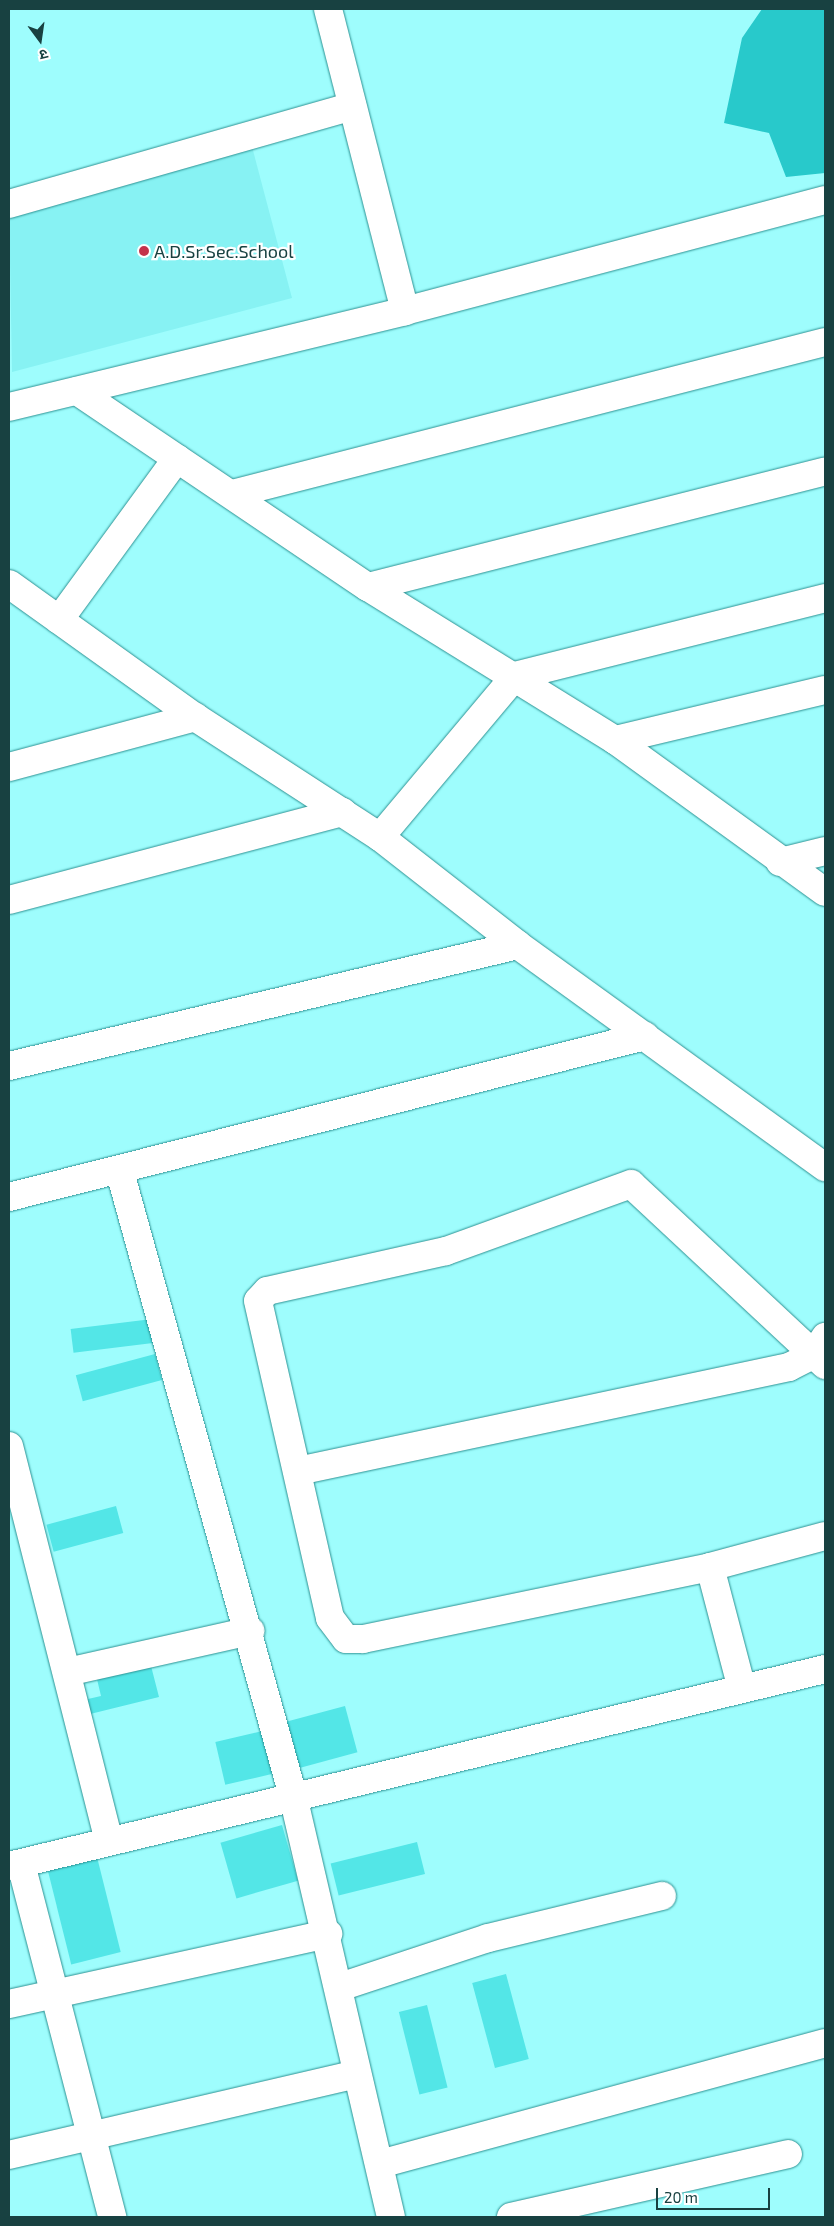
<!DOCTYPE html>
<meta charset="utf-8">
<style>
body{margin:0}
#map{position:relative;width:834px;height:2226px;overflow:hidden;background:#9efdfd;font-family:"Exo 2","Noto Sans Devanagari",sans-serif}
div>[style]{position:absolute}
.built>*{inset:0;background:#87f2f3}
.water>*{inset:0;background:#28c9cb}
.building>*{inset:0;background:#53e6e7;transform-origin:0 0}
.roads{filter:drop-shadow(0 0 1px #2d9192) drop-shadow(0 0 1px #2d9192)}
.minor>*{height:28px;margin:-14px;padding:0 14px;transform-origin:14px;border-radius:14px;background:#fff}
.dots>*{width:14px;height:14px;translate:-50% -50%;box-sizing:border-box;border:2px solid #fff;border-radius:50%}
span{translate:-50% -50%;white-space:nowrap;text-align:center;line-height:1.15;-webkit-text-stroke:4.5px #fff;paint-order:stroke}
.poi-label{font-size:18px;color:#184141}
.left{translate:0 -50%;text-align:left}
.frame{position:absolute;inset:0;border:10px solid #184141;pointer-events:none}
.north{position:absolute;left:15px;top:15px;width:50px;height:50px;-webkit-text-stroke:4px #fff;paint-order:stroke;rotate:166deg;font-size:14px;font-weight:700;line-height:20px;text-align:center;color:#184141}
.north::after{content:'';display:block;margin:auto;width:18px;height:22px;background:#184141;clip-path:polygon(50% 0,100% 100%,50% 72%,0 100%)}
.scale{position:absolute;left:656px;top:2188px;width:114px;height:22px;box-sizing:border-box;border:2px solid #184141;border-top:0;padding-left:6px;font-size:15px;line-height:18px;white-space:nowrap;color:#184141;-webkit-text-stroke:4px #fff;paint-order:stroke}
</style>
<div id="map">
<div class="built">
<i style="clip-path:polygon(250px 139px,292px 298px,12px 372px,9px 203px)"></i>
</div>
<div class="water">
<i style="clip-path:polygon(762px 9px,825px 9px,825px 173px,786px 177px,769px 133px,724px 123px,742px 38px)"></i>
</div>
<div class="building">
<i style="left:152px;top:1319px;width:24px;height:82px;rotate:83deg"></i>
<i style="left:155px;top:1354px;width:27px;height:82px;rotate:75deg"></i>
<i style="left:116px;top:1506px;width:28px;height:72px;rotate:75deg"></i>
<i style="clip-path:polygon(150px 1662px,159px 1697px,78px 1717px,75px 1702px,101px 1696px,96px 1675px)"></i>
<i style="left:345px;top:1706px;width:48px;height:60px;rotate:75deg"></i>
<i style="left:267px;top:1730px;width:44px;height:53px;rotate:77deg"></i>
<i style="left:282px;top:1825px;width:58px;height:64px;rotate:74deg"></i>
<i style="left:417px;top:1842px;width:33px;height:89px;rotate:76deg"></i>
<i style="left:97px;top:1857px;width:98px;height:51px;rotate:76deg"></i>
<i style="left:506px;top:1974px;width:88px;height:35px;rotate:75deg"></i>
<i style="left:427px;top:2005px;width:85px;height:29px;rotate:76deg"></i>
</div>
<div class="roads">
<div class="minor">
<i style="left:328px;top:9px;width:312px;rotate:75.7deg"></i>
<i style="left:9px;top:204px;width:357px;rotate:-15.9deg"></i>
<i style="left:77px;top:391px;width:351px;rotate:34deg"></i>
<i style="left:368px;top:587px;width:291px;rotate:31.8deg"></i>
<i style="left:615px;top:740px;width:259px;rotate:35.9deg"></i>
<i style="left:9px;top:407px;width:407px;rotate:-13.6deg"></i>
<i style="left:405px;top:311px;width:434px;rotate:-14.8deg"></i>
<i style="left:232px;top:494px;width:612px;rotate:-14.38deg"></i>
<i style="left:9px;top:584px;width:229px;rotate:35.6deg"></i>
<i style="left:195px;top:717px;width:221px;rotate:33deg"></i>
<i style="left:380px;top:837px;width:175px;rotate:38deg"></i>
<i style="left:518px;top:945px;width:379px;rotate:35.9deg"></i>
<i style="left:368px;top:587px;width:471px;rotate:-14.2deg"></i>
<i style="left:59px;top:620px;width:200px;rotate:-53.9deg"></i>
<i style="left:615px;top:740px;width:216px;rotate:-13.4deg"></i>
<i style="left:9px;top:767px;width:193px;rotate:-15deg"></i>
<i style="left:380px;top:837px;width:210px;rotate:-50deg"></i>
<i style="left:515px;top:676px;width:320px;rotate:-14.1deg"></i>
<i style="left:780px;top:862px;width:46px;rotate:-13.7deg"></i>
<i style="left:9px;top:900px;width:345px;rotate:-14.8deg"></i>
<i style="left:9px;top:1066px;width:523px;rotate:-13.37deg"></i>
<i style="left:120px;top:1172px;width:648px;rotate:74.5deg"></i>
<i style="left:293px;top:1796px;width:432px;rotate:76.9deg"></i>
<i style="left:9px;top:1197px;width:656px;rotate:-14.21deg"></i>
<i style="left:825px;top:1365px;width:265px;rotate:-137deg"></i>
<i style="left:631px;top:1184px;width:197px;rotate:160.1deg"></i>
<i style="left:446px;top:1251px;width:183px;rotate:167.4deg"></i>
<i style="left:267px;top:1291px;width:13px;rotate:132deg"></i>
<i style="left:258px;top:1301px;width:325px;rotate:77.2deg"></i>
<i style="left:330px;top:1618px;width:26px;rotate:53deg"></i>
<i style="left:346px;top:1639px;width:17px"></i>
<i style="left:363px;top:1639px;width:354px;rotate:-11.7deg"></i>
<i style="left:710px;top:1567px;width:119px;rotate:-15.1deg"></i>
<i style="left:9px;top:1446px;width:406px;rotate:75.8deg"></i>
<i style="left:298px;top:1471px;width:502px;rotate:-11.96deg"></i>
<i style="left:789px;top:1367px;width:27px;rotate:-27deg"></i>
<i style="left:813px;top:1355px;width:22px;rotate:-56deg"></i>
<i style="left:710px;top:1567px;width:126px;rotate:75.3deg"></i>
<i style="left:67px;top:1672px;width:188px;rotate:-12.6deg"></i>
<i style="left:21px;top:1864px;width:365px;rotate:75.5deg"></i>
<i style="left:9px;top:1866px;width:839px;rotate:-13.57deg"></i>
<i style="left:340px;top:1987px;width:156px;rotate:-18.3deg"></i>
<i style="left:488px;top:1938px;width:179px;rotate:-13.6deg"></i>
<i style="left:9px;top:2004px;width:327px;rotate:-12.4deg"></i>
<i style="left:9px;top:2155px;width:356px;rotate:-13.1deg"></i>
<i style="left:380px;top:2164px;width:461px;rotate:-15.2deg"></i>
<i style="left:511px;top:2217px;width:284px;rotate:-12.8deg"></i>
</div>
</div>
<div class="dots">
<i style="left:144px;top:251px;background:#c3334b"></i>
</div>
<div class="poi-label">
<span class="left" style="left:154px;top:251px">A.D.Sr.Sec.School</span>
</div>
<div class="frame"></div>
<div class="north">उ</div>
<div class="scale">20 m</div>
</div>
